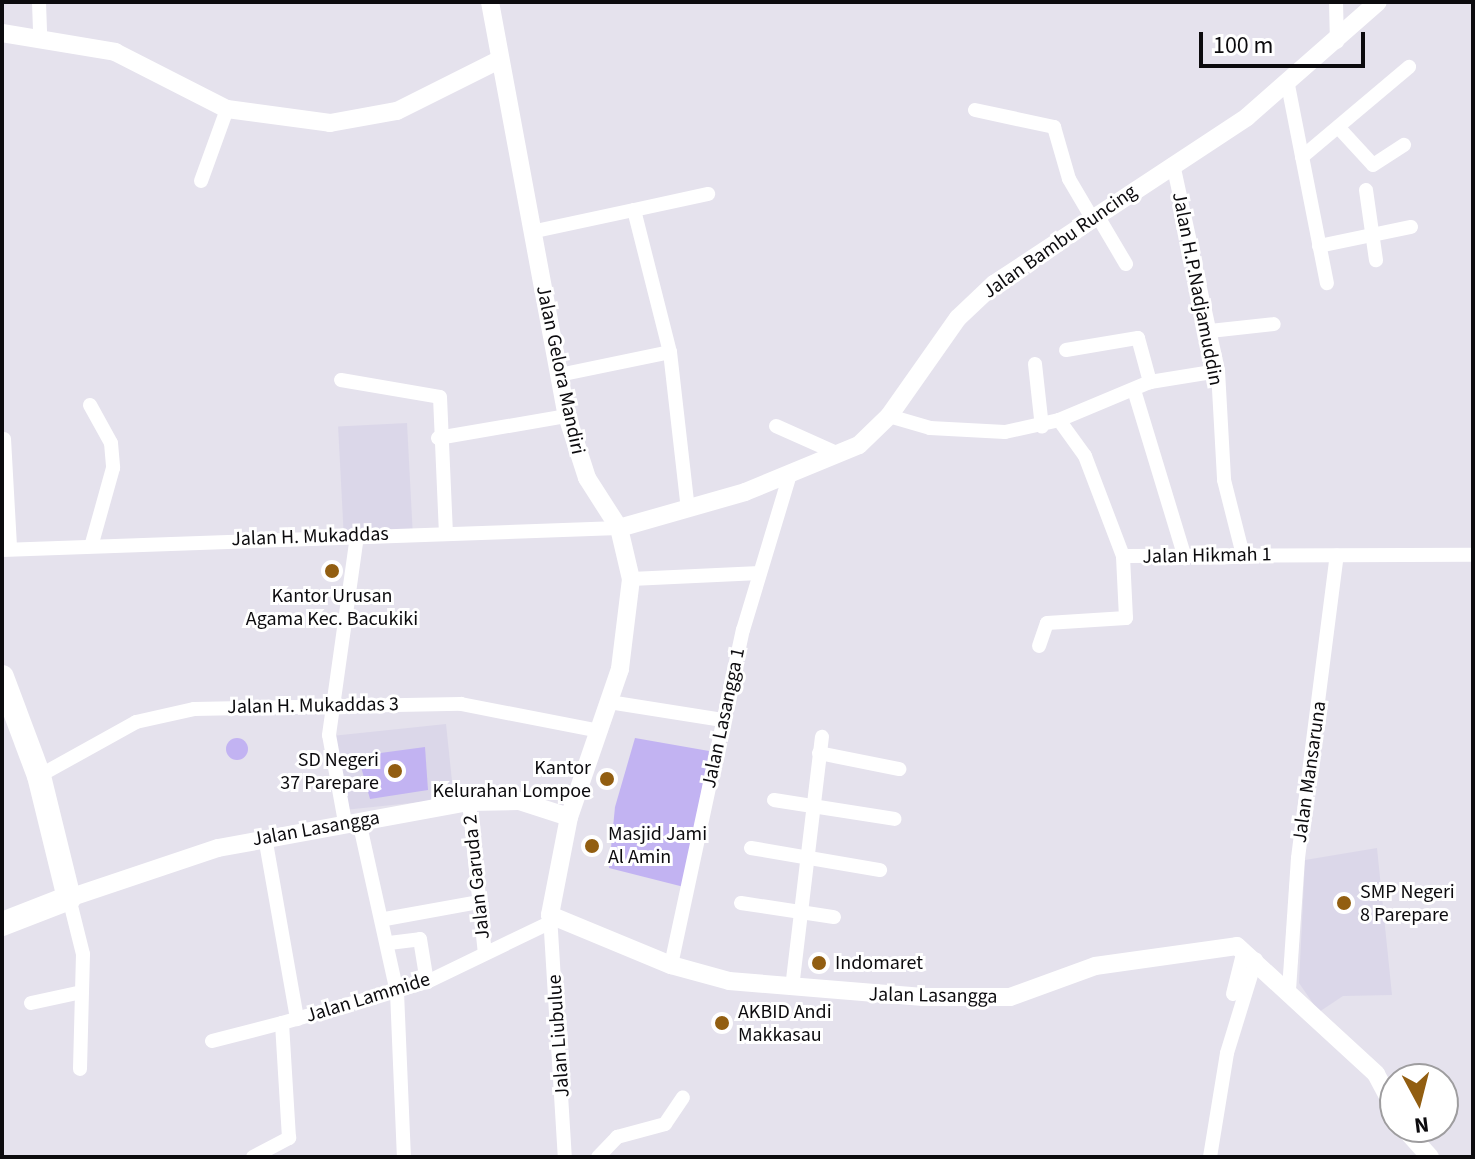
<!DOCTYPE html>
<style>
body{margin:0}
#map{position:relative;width:1475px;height:1159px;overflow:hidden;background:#e5e2ed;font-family:"Source Sans 3",sans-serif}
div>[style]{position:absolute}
.built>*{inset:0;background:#dbd7e9;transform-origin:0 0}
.green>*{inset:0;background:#c2b3f2}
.round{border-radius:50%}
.street>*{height:14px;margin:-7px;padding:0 7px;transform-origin:7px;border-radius:7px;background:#fff}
.secondary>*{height:18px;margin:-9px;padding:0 9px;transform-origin:9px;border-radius:9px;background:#fff}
.highway>*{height:24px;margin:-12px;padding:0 12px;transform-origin:12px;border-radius:12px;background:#fff}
.dots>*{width:22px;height:22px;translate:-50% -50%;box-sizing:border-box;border:4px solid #fff;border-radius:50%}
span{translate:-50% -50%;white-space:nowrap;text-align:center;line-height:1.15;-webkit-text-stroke:6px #fff;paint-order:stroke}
.street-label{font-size:20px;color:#0c0b0e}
.poi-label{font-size:20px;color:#0c0b0e}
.right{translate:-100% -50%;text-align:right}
.left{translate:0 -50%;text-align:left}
.frame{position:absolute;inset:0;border:4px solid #0c0b0e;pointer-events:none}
.north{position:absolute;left:1379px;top:1063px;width:80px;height:80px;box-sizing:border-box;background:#fff;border:2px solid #9e9d9f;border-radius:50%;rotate:173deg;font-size:22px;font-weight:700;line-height:32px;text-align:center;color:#0c0b0e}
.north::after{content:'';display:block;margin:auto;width:28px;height:36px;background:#925e11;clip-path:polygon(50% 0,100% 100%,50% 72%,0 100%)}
.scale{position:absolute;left:1199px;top:32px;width:166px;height:36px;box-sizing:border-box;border:4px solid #0c0b0e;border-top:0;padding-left:10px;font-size:24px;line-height:28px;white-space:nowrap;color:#0c0b0e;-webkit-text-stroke:6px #fff;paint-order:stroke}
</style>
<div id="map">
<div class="built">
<i style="left:407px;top:423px;width:106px;height:69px;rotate:87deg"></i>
<i style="left:446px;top:724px;width:75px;height:115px;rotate:84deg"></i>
<i style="clip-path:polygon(1377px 848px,1392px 995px,1343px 996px,1319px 1012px,1299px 983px,1305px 860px)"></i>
</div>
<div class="green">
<i class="round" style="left:226px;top:738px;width:22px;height:22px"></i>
<i style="clip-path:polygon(635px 738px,709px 751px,684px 887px,609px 868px,615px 807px)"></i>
<i style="clip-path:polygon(425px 747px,428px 790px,370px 799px,358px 756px)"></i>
</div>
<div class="street">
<i style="left:39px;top:2px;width:35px;rotate:88deg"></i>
<i style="left:1336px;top:2px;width:40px;rotate:88.6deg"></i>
<i style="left:1288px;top:85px;width:202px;rotate:78.9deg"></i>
<i style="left:975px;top:110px;width:81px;rotate:12.1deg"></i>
<i style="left:1054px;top:127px;width:54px;rotate:73.9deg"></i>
<i style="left:1069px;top:179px;width:45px;rotate:59.5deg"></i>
<i style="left:1339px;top:128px;width:50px;rotate:47.4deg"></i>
<i style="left:1373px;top:165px;width:37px;rotate:-33deg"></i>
<i style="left:1302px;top:157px;width:140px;rotate:-40.1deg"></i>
<i style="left:1173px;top:164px;width:212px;rotate:77.7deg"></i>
<i style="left:1218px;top:371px;width:109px;rotate:86.8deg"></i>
<i style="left:1224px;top:480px;width:77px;rotate:75.8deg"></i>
<i style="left:201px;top:181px;width:77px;rotate:-70.1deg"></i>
<i style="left:1366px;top:190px;width:71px;rotate:81.9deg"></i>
<i style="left:634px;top:210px;width:76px;rotate:-12.2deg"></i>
<i style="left:1097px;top:215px;width:57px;rotate:59.4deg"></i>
<i style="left:531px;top:232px;width:105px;rotate:-12.1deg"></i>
<i style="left:634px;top:210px;width:146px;rotate:75.8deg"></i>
<i style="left:670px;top:352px;width:159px;rotate:83.5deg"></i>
<i style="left:1319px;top:246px;width:94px;rotate:-11.7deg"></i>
<i style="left:1210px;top:331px;width:64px;rotate:-6.2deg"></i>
<i style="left:1066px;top:350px;width:73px;rotate:-9.5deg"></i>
<i style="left:1138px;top:338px;width:46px;rotate:74.7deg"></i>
<i style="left:1035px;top:364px;width:63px;rotate:83.7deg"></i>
<i style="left:559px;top:375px;width:113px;rotate:-11.7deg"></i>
<i style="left:341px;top:380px;width:100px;rotate:9.7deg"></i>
<i style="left:440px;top:397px;width:135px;rotate:87.5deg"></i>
<i style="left:1134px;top:390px;width:176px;rotate:73.1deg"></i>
<i style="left:90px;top:405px;width:43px;rotate:61.1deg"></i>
<i style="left:111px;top:443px;width:25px;rotate:85deg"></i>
<i style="left:113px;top:468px;width:78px;rotate:105.6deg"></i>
<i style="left:889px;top:416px;width:43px;rotate:16.3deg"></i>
<i style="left:930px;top:428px;width:75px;rotate:3.1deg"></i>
<i style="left:1005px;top:432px;width:55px;rotate:-12.5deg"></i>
<i style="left:1059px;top:420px;width:44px;rotate:54.2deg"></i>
<i style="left:1085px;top:456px;width:107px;rotate:69.2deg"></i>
<i style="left:1123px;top:556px;width:350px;rotate:-0.2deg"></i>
<i style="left:1059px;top:420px;width:99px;rotate:-22.7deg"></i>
<i style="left:1150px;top:382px;width:69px;rotate:-9.2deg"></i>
<i style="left:776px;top:426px;width:69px;rotate:24deg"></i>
<i style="left:438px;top:438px;width:131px;rotate:-9.7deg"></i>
<i style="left:4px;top:439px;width:108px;rotate:86.8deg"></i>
<i style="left:2px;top:550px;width:617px;rotate:-2.04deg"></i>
<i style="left:631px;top:579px;width:129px;rotate:-2.7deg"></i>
<i style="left:1039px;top:646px;width:24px;rotate:-71deg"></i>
<i style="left:1047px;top:623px;width:79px;rotate:-3.6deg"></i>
<i style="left:1126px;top:618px;width:62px;rotate:-92.8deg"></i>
<i style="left:609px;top:702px;width:115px;rotate:9deg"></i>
<i style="left:819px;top:753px;width:82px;rotate:11.3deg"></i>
<i style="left:39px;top:776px;width:111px;rotate:-29.1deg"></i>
<i style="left:136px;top:722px;width:59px;rotate:-12.6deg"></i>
<i style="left:194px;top:709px;width:267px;rotate:-1.1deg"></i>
<i style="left:461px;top:704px;width:142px;rotate:11deg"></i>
<i style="left:774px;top:800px;width:122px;rotate:8.9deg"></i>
<i style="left:469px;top:802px;width:152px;rotate:84deg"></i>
<i style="left:359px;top:821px;width:175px;rotate:77.5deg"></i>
<i style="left:397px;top:992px;width:165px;rotate:87.6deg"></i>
<i style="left:345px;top:822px;width:88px;rotate:-100.4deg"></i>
<i style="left:329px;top:735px;width:201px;rotate:-82deg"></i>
<i style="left:265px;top:837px;width:185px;rotate:80deg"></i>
<i style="left:751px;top:848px;width:131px;rotate:9.7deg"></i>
<i style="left:69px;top:898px;width:58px;rotate:76deg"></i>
<i style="left:83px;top:954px;width:115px;rotate:91.5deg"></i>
<i style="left:741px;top:903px;width:94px;rotate:8.6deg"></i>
<i style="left:550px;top:915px;width:242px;rotate:86.5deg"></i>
<i style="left:385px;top:919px;width:96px;rotate:-10.3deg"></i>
<i style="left:389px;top:943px;width:31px;rotate:-7deg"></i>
<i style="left:420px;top:939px;width:44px;rotate:80.8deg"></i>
<i style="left:671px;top:965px;width:343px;rotate:-77.9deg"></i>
<i style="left:743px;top:630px;width:163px;rotate:-73.2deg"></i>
<i style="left:792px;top:988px;width:253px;rotate:-83.2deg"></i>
<i style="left:1289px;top:990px;width:132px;rotate:-86.1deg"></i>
<i style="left:1298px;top:858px;width:305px;rotate:-82.7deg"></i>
<i style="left:1233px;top:994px;width:45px;rotate:-76deg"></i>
<i style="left:31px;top:1003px;width:52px;rotate:-12.2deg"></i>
<i style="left:212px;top:1041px;width:72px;rotate:-14.4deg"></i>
<i style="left:253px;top:1157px;width:41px;rotate:-27.8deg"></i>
<i style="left:289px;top:1138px;width:115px;rotate:-93.5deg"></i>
<i style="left:282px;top:1023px;width:151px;rotate:-15.8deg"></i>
<i style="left:427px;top:982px;width:138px;rotate:-25.8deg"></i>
<i style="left:598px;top:1157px;width:28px;rotate:-46deg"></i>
<i style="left:617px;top:1137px;width:50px;rotate:-15.2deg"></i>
<i style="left:665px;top:1124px;width:32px;rotate:-56deg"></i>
<i style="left:1210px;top:1157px;width:105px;rotate:-80.7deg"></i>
<i style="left:1227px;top:1053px;width:98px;rotate:-72.9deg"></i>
</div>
<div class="secondary">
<i style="left:490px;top:2px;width:421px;rotate:79.5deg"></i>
<i style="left:567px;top:416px;width:65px;rotate:72.1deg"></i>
<i style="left:587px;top:478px;width:59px;rotate:57.4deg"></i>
<i style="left:619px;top:528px;width:52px;rotate:76.8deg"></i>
<i style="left:631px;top:579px;width:91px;rotate:97deg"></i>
<i style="left:620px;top:669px;width:157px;rotate:109deg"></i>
<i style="left:569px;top:817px;width:100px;rotate:101deg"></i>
<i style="left:550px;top:915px;width:131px;rotate:22.5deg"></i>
<i style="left:671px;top:965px;width:60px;rotate:15.4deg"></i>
<i style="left:729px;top:981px;width:195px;rotate:4.7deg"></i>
<i style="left:923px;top:997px;width:87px"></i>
<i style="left:1010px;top:997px;width:90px;rotate:-20deg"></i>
<i style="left:1095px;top:966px;width:143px;rotate:-8deg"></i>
<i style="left:1237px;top:946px;width:189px;rotate:42.6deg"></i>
<i style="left:1376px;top:1074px;width:40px;rotate:62deg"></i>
<i style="left:2px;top:33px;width:115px;rotate:9.5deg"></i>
<i style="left:115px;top:52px;width:126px;rotate:27deg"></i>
<i style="left:227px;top:109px;width:104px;rotate:7.7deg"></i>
<i style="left:330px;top:123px;width:68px;rotate:-10.2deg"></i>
<i style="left:397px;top:111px;width:112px;rotate:-26.6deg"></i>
<i style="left:619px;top:528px;width:131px;rotate:-15.9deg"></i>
<i style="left:745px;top:492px;width:123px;rotate:-22.4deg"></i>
<i style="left:859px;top:445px;width:42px;rotate:-44deg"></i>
<i style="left:889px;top:416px;width:120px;rotate:-54.9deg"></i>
<i style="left:958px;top:318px;width:50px;rotate:-43.4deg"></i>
<i style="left:994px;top:284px;width:303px;rotate:-33.4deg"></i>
<i style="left:1247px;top:117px;width:174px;rotate:-41.3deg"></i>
<i style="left:69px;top:898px;width:157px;rotate:-18.6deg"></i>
<i style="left:218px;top:848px;width:255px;rotate:-10.4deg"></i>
<i style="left:469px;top:802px;width:50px;rotate:-1.1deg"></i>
<i style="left:519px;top:801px;width:52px;rotate:17.7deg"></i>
<i style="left:1403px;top:1127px;width:40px;rotate:48deg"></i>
</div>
<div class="highway">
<i style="left:2px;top:677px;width:106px;rotate:69.5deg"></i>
<i style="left:39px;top:776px;width:126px;rotate:76.2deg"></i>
<i style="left:69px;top:898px;width:72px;rotate:158.8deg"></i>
</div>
<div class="dots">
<i style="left:332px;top:571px;background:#925e11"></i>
<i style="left:395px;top:771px;background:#925e11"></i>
<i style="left:607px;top:779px;background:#925e11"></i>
<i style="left:592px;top:846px;background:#925e11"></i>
<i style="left:1344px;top:903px;background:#925e11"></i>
<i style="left:819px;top:963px;background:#925e11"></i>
<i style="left:722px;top:1023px;background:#925e11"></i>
</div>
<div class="street-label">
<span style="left:1060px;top:242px;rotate:-35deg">Jalan Bambu Runcing</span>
<span style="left:1197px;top:289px;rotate:79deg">Jalan H.P.Nadjamuddin</span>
<span style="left:560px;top:370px;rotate:78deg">Jalan Gelora Mandiri</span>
<span style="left:310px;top:537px;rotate:-2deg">Jalan H. Mukaddas</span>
<span style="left:1207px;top:556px;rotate:-1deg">Jalan Hikmah 1</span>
<span style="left:313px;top:706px;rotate:-1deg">Jalan H. Mukaddas 3</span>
<span style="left:724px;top:718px;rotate:-78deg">Jalan Lasangga 1</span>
<span style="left:1310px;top:772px;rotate:-82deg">Jalan Mansaruna</span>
<span style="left:316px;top:829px;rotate:-10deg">Jalan Lasangga</span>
<span style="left:477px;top:877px;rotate:-96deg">Jalan Garuda 2</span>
<span style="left:933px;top:996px;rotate:1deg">Jalan Lasangga</span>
<span style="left:368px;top:998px;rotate:-17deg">Jalan Lammide</span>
<span style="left:559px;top:1036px;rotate:-94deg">Jalan Liubulue</span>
</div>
<div class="poi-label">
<span style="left:332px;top:608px">Kantor Urusan<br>Agama Kec. Bacukiki</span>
<span class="right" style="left:379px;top:772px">SD Negeri<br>37 Parepare</span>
<span class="right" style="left:591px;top:780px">Kantor<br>Kelurahan Lompoe</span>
<span class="left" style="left:608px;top:846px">Masjid Jami<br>Al Amin</span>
<span class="left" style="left:1360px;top:904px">SMP Negeri<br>8 Parepare</span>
<span class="left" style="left:835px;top:963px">Indomaret</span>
<span class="left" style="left:738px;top:1024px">AKBID Andi<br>Makkasau</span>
</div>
<div class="frame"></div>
<div class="north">N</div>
<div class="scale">100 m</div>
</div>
